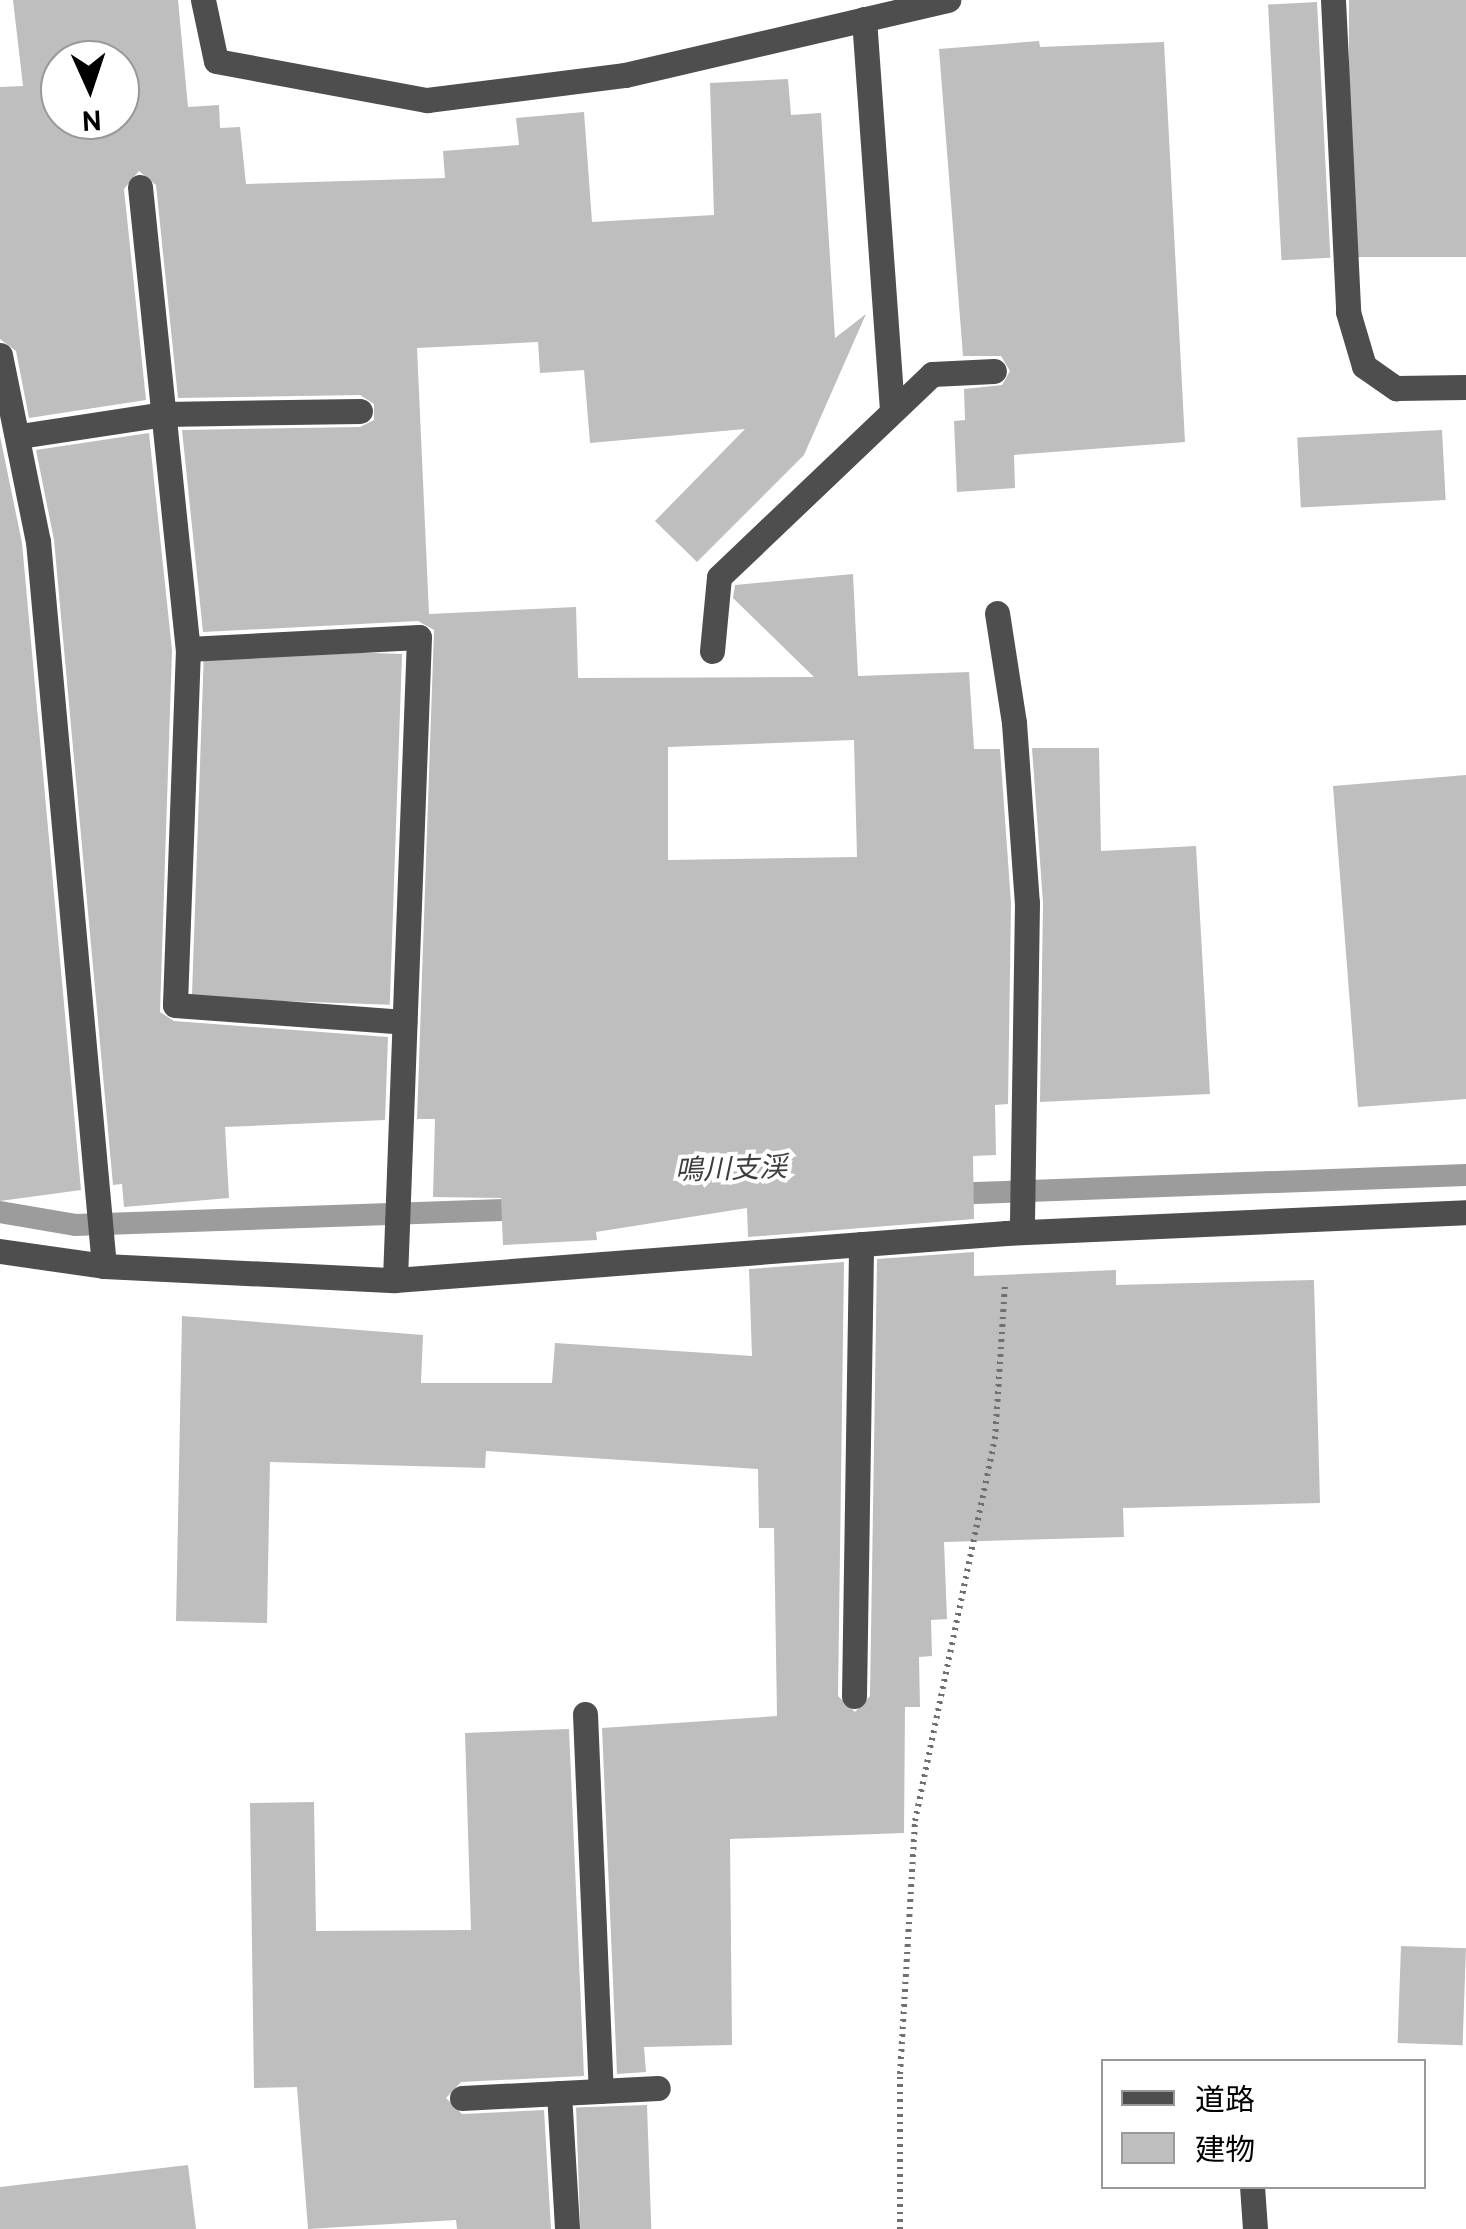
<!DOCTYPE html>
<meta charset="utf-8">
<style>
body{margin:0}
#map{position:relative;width:1466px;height:2229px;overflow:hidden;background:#fff;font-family:Overpass,"Noto Sans JP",sans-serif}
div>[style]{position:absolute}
.stream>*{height:22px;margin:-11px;padding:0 11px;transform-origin:11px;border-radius:11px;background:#9c9c9c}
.building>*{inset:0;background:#bebebe;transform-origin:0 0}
.path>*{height:6px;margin-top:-3px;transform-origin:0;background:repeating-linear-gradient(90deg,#707070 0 2.5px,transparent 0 7.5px)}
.minor>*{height:25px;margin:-12.5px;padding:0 12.5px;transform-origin:12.5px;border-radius:12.5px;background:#4e4e4e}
span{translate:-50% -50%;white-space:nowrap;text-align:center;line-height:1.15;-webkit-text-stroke:8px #fff;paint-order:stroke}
.water-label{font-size:28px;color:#3d3d3d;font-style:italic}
.legend{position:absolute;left:1101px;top:2059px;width:325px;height:130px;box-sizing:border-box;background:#fff;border:2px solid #999;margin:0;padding:12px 18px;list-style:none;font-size:30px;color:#000}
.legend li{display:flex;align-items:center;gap:20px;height:50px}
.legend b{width:50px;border:2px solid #999}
.north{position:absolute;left:40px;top:40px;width:100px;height:100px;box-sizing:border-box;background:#fff;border:2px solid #999;border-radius:50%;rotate:177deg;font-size:28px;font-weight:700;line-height:40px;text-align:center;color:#000}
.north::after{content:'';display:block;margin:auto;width:35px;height:45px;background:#000;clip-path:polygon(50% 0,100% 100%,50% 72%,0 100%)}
</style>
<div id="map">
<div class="stream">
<i style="left:947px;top:1194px;width:519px;rotate:-2.1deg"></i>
<i style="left:0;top:1212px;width:76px;rotate:9.8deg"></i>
<i style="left:75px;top:1225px;width:455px;rotate:-2deg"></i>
</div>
<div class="building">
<i style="clip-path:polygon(evenodd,13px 0,178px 0,188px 107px,219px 105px,220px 128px,240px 127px,246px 184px,445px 178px,443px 151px,519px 145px,516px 118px,584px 112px,592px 222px,714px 215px,710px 83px,788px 79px,791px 115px,821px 113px,835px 338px,866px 314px,804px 455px,697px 562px,655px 521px,745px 429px,590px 443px,584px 370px,540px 373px,538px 342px,417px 348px,429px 614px,576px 607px,578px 678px,814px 677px,733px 598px,735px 585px,853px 574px,858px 676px,969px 672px,974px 749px,1000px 749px,1011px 903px,1008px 1104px,995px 1105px,996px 1155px,973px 1156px,974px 1219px,748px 1237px,747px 1208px,596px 1232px,597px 1240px,503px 1245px,501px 1198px,433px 1197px,435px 1119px,417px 1119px,434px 630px,418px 621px,203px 632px,182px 430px,360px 427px,374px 420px,374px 404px,360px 395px,178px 398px,156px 185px,139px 171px,124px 189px,146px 400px,29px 418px,16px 351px,0 339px,0 87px,23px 86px,13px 0,60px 60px,120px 60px,120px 120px,60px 120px,60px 60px,13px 0,854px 740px,857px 857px,668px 860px,668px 747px,854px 740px)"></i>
<i style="left:1349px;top:0;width:117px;height:257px"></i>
<i style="left:1317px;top:2px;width:256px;height:49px;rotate:87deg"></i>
<i style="clip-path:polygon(1039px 41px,1040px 47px,1164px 42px,1185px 442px,1014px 455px,1015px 488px,957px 492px,954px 421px,965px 420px,964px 389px,1002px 385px,1010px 371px,1001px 356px,963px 356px,939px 49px)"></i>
<i style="left:1442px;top:430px;width:70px;height:145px;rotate:87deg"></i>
<i style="clip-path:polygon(149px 433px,172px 650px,160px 1012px,174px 1021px,388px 1037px,385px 1120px,225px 1127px,229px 1198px,124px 1207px,122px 1184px,113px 1185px,54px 540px,36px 450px)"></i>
<i style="clip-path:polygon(0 436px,22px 543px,81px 1190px,0 1201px)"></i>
<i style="left:402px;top:654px;width:351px;height:198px;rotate:92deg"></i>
<i style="clip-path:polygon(1032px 748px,1099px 748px,1101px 851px,1196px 846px,1210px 1094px,1040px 1102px,1043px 903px)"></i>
<i style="clip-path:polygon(1466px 775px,1466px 1099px,1358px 1107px,1333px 786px)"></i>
<i style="clip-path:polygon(974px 1252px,974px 1276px,1116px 1270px,1116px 1285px,1314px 1280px,1320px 1503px,1123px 1508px,1124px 1537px,944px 1542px,947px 1619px,931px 1620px,932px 1656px,919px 1657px,920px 1707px,905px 1707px,904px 1833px,730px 1839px,732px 2045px,644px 2047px,646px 2072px,617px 2074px,602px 1728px,777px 1716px,774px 1528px,759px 1528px,758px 1469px,486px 1451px,485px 1468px,270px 1462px,267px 1623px,176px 1621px,182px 1316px,423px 1335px,421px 1383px,552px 1383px,555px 1343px,752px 1356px,749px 1269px,844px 1262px,838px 1696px,855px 1712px,870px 1696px,877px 1259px)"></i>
<i style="clip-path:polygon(569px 1729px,584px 2076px,461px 2082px,446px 2098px,462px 2114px,544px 2110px,551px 2229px,457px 2229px,456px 2220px,308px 2229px,297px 2087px,254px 2088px,250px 1803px,314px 1802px,316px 1931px,471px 1930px,465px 1733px)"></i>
<i style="left:1401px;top:1946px;width:65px;height:97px;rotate:2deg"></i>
<i style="left:647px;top:2105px;width:124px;height:71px;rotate:88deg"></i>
<i style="clip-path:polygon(188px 2165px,196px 2229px,0 2229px,0 2187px)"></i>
</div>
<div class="path">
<i style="left:900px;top:2229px;width:155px;rotate:-90deg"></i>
<i style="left:900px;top:2074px;width:253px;rotate:-86.6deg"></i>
<i style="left:915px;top:1821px;width:390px;rotate:-78.2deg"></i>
<i style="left:995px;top:1439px;width:155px;rotate:-86.3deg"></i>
</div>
<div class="minor">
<i style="left:203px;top:0;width:62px;rotate:78deg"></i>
<i style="left:216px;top:61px;width:215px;rotate:10.5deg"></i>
<i style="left:427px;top:100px;width:200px;rotate:-7.2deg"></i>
<i style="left:625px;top:75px;width:332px;rotate:-13.1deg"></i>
<i style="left:1333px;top:0;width:312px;rotate:87.2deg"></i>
<i style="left:1348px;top:312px;width:56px;rotate:73.5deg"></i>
<i style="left:1364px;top:366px;width:39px;rotate:35deg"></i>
<i style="left:1396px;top:388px;width:70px;rotate:-0.8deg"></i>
<i style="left:864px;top:19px;width:388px;rotate:85.9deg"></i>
<i style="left:140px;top:187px;width:464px;rotate:84.1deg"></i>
<i style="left:188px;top:649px;width:356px;rotate:92.1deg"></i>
<i style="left:175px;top:1005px;width:230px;rotate:4.2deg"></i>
<i style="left:0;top:355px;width:190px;rotate:78.5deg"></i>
<i style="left:38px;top:541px;width:728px;rotate:84.8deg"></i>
<i style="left:20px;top:436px;width:145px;rotate:-8.7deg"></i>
<i style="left:163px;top:414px;width:197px;rotate:-0.9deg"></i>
<i style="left:997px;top:613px;width:111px;rotate:81.2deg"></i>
<i style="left:1014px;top:723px;width:180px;rotate:85.9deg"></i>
<i style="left:1027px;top:903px;width:329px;rotate:90.9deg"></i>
<i style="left:188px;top:649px;width:231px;rotate:-3deg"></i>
<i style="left:419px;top:637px;width:643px;rotate:92.14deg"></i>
<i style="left:712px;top:651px;width:74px;rotate:-84.6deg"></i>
<i style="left:719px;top:577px;width:294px;rotate:-43.6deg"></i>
<i style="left:932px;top:374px;width:62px;rotate:-2.8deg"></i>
<i style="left:0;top:1251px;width:105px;rotate:8.2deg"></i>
<i style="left:104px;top:1266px;width:291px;rotate:2.8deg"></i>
<i style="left:395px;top:1280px;width:613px;rotate:-4.4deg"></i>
<i style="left:1006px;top:1233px;width:460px;rotate:-2.6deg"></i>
<i style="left:854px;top:1696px;width:452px;rotate:-89.1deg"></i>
<i style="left:585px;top:1714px;width:377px;rotate:87.6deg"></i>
<i style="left:559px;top:2093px;width:136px;rotate:86.6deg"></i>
<i style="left:462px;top:2098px;width:196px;rotate:-2.9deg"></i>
<i style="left:1252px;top:2186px;width:43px;rotate:86deg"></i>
</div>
<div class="water-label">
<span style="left:731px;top:1171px;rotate:-2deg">鳴川支渓</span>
</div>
<ul class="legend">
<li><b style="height:12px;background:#4e4e4e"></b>道路</li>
<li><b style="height:28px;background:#bebebe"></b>建物</li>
</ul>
<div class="north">N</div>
</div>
